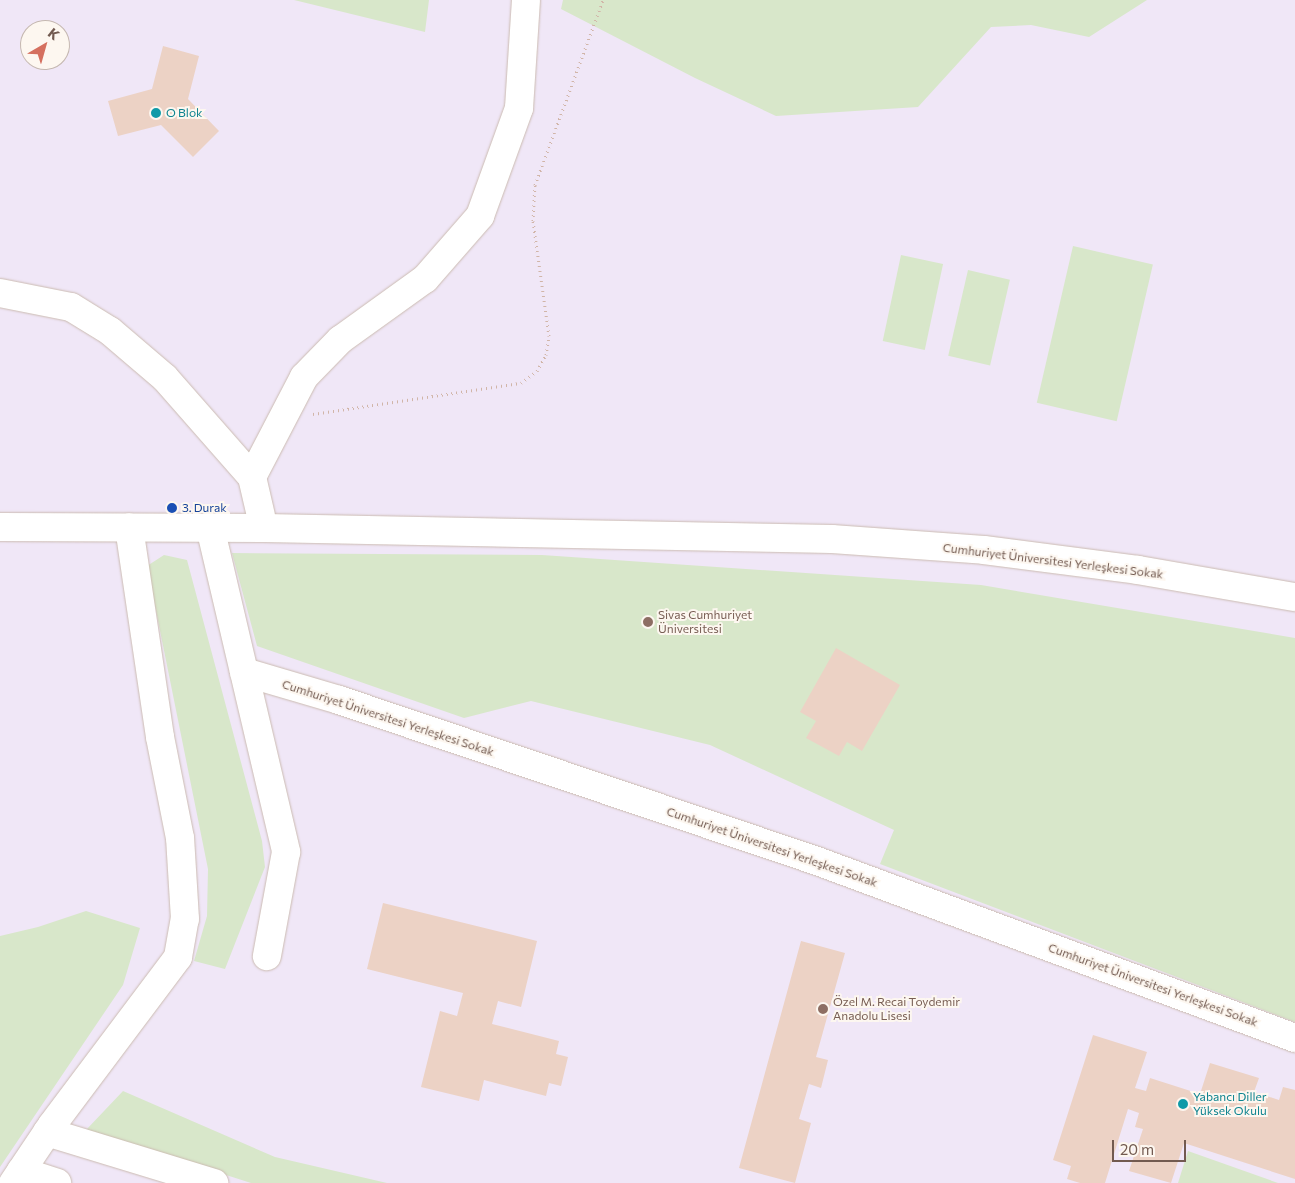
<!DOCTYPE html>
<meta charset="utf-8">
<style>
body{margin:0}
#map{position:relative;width:1295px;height:1183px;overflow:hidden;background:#faf3ea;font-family:Commissioner,sans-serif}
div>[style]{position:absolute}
.education>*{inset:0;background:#f0e7f7}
.green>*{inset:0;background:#d8e7ca;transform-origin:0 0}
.building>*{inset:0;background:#ecd2c5}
.path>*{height:3px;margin-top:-1.5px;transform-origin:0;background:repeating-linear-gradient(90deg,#d1b5a8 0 1px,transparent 0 5px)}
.roads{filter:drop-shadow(0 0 1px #cbbbb1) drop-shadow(0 0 1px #cbbbb1)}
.minor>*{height:28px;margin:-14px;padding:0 14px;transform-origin:14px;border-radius:14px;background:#fff}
.dots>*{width:14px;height:14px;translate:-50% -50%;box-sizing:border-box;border:2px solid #fdf7f0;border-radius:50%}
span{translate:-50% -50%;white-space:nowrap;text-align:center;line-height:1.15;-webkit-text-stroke:4px #fdf7f0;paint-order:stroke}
.culture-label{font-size:12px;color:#0d838f}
.left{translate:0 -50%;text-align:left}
.transit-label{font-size:12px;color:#164399}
.street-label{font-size:12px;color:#725a50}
.education-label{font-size:12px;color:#785e54}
.north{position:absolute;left:20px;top:20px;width:50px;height:50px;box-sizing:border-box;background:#fdf7f0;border:1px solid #c5b8b0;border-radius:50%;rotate:38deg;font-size:14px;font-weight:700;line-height:20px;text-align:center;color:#725a50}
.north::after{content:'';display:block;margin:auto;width:18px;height:22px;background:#d5705f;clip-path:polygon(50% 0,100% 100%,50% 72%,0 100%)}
.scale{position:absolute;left:1112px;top:1140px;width:74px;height:22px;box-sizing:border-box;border:2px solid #725a50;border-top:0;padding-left:6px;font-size:15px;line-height:18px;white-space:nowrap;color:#725a50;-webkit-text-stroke:4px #fdf7f0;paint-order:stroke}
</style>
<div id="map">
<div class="education">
<i style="clip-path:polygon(evenodd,0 0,1295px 0,1295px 1183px,0 1183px,0 0,30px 30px,60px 30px,60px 60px,30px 60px,30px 30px)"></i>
</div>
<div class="green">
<i style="clip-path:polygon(294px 0,429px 0,425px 32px)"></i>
<i style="clip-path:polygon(563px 0,1147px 0,1089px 37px,1031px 25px,991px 27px,918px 107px,776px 116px,695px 78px,561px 9px)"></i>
<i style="left:1073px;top:246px;width:82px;height:161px;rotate:13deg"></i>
<i style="left:901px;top:255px;width:43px;height:88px;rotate:12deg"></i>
<i style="left:968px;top:270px;width:43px;height:88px;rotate:13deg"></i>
<i style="clip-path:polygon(232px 553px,542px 555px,981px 585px,1295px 638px,1295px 1022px,880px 864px,894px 830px,710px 745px,531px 701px,464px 718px,257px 646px)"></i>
<i style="clip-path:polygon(164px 555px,187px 560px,262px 841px,265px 867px,225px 969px,194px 961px,207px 916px,208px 869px,147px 566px)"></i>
<i style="clip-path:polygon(86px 911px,140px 928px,123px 985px,0 1167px,0 936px,38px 927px)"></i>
<i style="clip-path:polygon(123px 1091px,275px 1157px,387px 1183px,251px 1183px,86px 1130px)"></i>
<i style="clip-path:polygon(1188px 1151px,1278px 1183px,1178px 1183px)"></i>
</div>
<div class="building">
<i style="clip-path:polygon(163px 46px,199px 56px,188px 99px,219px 131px,193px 157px,161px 125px,118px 136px,108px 101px,152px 89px)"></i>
<i style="clip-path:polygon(836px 648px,900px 685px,862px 751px,847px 742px,839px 756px,806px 738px,816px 721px,800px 712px)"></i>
<i style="clip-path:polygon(383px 903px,537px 941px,521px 1007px,498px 1001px,492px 1024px,559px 1041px,556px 1054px,568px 1057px,561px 1086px,549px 1083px,546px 1096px,484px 1080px,479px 1101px,421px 1087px,440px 1011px,457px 1016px,463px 993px,367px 969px)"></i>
<i style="clip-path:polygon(801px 941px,845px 953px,816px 1057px,828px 1060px,821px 1088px,809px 1084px,799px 1119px,811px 1123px,795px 1183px,739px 1168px)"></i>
<i style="clip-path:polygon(1093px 1035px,1147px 1052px,1135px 1088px,1146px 1091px,1150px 1078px,1200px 1094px,1210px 1063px,1259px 1078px,1254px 1092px,1279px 1100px,1283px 1087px,1295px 1090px,1295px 1179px,1184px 1143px,1171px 1183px,1129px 1171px,1143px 1129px,1135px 1127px,1139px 1113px,1128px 1109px,1105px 1183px,1080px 1183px,1067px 1179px,1071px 1166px,1053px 1160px)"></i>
</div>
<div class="path">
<i style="left:313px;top:414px;width:210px;rotate:-8.5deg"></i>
<i style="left:521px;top:383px;width:20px;rotate:-37deg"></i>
<i style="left:537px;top:371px;width:18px;rotate:-61deg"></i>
<i style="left:546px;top:355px;width:19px;rotate:-81deg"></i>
<i style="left:549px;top:336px;width:116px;rotate:-97.9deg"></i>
<i style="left:533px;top:221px;width:36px;rotate:-87deg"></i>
<i style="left:535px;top:185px;width:197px;rotate:-69.8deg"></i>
</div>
<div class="roads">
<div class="minor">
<i style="left:0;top:293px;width:72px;rotate:11.2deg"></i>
<i style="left:71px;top:307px;width:46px;rotate:31.6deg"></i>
<i style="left:110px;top:331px;width:72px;rotate:40.5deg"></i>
<i style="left:165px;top:378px;width:132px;rotate:48.7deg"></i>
<i style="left:252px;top:477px;width:40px;rotate:77deg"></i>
<i style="left:252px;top:477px;width:113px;rotate:-62.5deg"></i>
<i style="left:304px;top:377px;width:52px;rotate:-45.8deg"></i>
<i style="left:340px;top:340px;width:105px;rotate:-35.7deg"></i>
<i style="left:425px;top:279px;width:84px;rotate:-48.9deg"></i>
<i style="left:480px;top:216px;width:115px;rotate:-70.1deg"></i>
<i style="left:519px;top:108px;width:108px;rotate:-86.3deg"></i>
<i style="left:0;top:527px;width:264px;rotate:0.2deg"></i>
<i style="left:264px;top:528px;width:568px;rotate:1.11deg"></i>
<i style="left:832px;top:539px;width:152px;rotate:4.1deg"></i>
<i style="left:984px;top:550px;width:155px;rotate:7.4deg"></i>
<i style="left:1138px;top:570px;width:159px;rotate:9.8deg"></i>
<i style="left:210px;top:527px;width:334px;rotate:76.8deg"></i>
<i style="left:286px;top:852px;width:106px;rotate:100.4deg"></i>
<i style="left:244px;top:672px;width:99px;rotate:16.4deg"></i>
<i style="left:339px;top:700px;width:504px;rotate:18.61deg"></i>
<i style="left:817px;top:861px;width:510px;rotate:20.32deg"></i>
<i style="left:47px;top:1132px;width:175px;rotate:17deg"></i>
<i style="left:21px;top:1171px;width:38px;rotate:18deg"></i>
<i style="left:13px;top:1183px;width:70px;rotate:-56.1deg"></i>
<i style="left:52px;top:1125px;width:210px;rotate:-53.1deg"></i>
<i style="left:178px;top:957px;width:39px;rotate:-80deg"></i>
<i style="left:185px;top:919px;width:81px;rotate:-93.5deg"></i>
<i style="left:180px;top:838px;width:103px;rotate:-101.2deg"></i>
<i style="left:160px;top:737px;width:212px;rotate:-98.4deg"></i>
</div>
</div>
<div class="dots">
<i style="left:156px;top:113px;background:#0f9aa8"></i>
<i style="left:172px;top:508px;background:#1a4fb4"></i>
<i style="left:648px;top:622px;background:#8d6e63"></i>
<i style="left:823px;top:1009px;background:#8d6e63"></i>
<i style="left:1183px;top:1104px;background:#0f9aa8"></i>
</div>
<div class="culture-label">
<span class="left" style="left:166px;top:113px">O Blok</span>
<span class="left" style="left:1193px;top:1104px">Yabancı Diller<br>Yüksek Okulu</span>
</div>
<div class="transit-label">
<span class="left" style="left:182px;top:508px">3. Durak</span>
</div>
<div class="street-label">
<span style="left:1053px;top:561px;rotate:7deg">Cumhuriyet Üniversitesi Yerleşkesi Sokak</span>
<span style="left:388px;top:718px;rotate:18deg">Cumhuriyet Üniversitesi Yerleşkesi Sokak</span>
<span style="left:772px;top:847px;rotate:19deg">Cumhuriyet Üniversitesi Yerleşkesi Sokak</span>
<span style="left:1153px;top:985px;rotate:20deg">Cumhuriyet Üniversitesi Yerleşkesi Sokak</span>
</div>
<div class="education-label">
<span class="left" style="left:658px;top:622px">Sivas Cumhuriyet<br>Üniversitesi</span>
<span class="left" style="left:833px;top:1009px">Özel M. Recai Toydemir<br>Anadolu Lisesi</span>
</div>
<div class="north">K</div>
<div class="scale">20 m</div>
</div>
